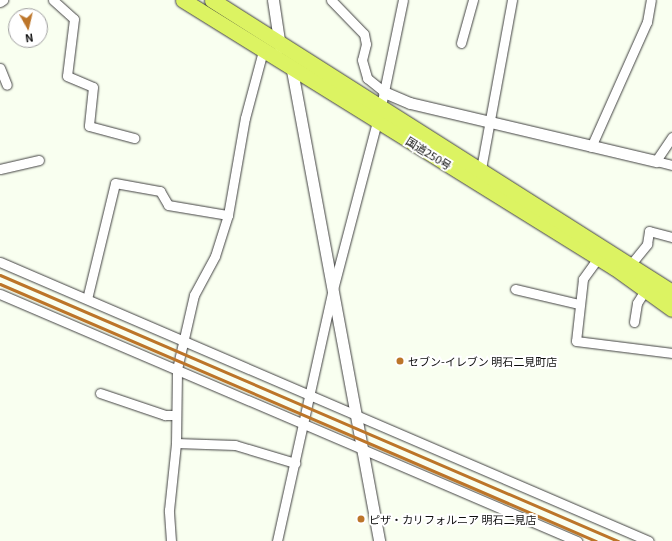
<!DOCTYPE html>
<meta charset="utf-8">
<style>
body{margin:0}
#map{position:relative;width:672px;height:541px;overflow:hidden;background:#f9fff0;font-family:Georgia,"Noto Sans JP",serif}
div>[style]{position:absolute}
.roads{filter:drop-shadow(0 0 1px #414141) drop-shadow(0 0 1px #414141)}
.minor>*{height:9px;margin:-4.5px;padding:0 4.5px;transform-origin:4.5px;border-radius:4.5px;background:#fff}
.tertiary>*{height:11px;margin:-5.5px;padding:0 5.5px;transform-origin:5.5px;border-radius:5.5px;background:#fff}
.trunk>*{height:15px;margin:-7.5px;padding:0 7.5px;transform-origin:7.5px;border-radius:7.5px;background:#dcf362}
.rail>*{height:3px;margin:-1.5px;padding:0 1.5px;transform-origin:1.5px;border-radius:1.5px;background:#bc7529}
.dots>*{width:11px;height:11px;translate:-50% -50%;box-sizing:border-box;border:2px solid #fff;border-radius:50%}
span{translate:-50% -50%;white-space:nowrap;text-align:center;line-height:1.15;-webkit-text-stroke:4px #fff;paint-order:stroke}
.street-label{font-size:11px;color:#0e0e0e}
.poi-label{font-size:11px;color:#0e0e0e}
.left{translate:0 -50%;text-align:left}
.north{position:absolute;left:8px;top:8px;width:40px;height:40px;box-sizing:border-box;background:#fff;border:1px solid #9f9f9f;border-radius:50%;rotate:172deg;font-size:11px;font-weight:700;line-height:16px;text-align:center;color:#0e0e0e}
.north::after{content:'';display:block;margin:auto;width:14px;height:18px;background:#bc7529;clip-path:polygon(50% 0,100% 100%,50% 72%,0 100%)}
</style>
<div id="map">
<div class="roads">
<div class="minor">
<i style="left:53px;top:0;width:28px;rotate:42deg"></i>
<i style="left:74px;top:19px;width:57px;rotate:97deg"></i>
<i style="left:67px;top:76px;width:28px;rotate:23deg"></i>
<i style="left:93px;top:87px;width:39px;rotate:96deg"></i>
<i style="left:89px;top:126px;width:47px;rotate:14.9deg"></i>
<i style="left:331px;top:0;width:47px;rotate:45.9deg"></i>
<i style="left:364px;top:34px;width:10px;rotate:79deg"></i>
<i style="left:366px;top:44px;width:16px;rotate:104deg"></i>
<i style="left:362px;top:60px;width:19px;rotate:74deg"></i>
<i style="left:367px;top:78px;width:22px;rotate:39deg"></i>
<i style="left:0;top:2px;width:4px;rotate:-34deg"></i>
<i style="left:461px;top:43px;width:45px;rotate:-74.4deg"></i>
<i style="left:0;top:68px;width:18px;rotate:68deg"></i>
<i style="left:672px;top:137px;width:29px;rotate:124deg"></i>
<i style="left:656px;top:161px;width:16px;rotate:14deg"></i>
<i style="left:591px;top:147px;width:137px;rotate:-65.9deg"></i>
<i style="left:647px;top:22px;width:22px;rotate:-80deg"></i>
<i style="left:0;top:169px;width:40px;rotate:-13deg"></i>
<i style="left:481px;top:169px;width:172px;rotate:-79.6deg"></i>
<i style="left:598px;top:258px;width:26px;rotate:126deg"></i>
<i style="left:583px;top:279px;width:62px;rotate:96.4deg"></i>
<i style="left:576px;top:341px;width:97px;rotate:7.1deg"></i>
<i style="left:0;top:262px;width:706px;rotate:23.26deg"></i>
<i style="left:631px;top:264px;width:26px;rotate:-51deg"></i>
<i style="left:647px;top:244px;width:13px;rotate:-81deg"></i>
<i style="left:649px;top:231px;width:24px;rotate:15deg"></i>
<i style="left:515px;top:289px;width:66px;rotate:13.2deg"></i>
<i style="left:0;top:294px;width:628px;rotate:23.17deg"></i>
<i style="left:87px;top:299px;width:119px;rotate:-76.4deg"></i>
<i style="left:115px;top:183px;width:46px;rotate:10.1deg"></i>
<i style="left:160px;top:191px;width:16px;rotate:60deg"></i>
<i style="left:168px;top:205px;width:61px;rotate:9.5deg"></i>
<i style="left:634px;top:322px;width:19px;rotate:-81deg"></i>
<i style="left:637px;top:303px;width:15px;rotate:-58deg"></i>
<i style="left:100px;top:393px;width:69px;rotate:18.7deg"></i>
<i style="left:165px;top:415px;width:11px"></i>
<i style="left:176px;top:443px;width:59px;rotate:1.9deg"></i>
<i style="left:235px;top:445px;width:63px;rotate:16.7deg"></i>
<i style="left:171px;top:541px;width:31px;rotate:-94deg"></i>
<i style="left:169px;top:510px;width:67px;rotate:-84deg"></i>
<i style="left:176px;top:443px;width:74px;rotate:-89.2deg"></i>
<i style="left:177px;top:369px;width:76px;rotate:-77.1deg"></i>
<i style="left:194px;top:295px;width:44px;rotate:-61.7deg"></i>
<i style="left:215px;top:256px;width:43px;rotate:-72.4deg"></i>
<i style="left:228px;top:215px;width:98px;rotate:-80.1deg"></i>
<i style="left:245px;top:118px;width:69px;rotate:-75deg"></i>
<i style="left:277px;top:541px;width:254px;rotate:-77.5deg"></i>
<i style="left:332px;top:293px;width:193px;rotate:-75.3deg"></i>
<i style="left:381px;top:106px;width:108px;rotate:-78.3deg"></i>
</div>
<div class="tertiary">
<i style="left:273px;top:0;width:48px;rotate:81.5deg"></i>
<i style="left:291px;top:65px;width:484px;rotate:79.5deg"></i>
<i style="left:384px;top:92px;width:28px;rotate:23deg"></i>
<i style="left:410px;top:103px;width:253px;rotate:13.3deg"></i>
</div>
<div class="trunk">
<i style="left:183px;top:0;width:508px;rotate:31.81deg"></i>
<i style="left:615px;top:268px;width:70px;rotate:35.7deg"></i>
<i style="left:212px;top:0;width:545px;rotate:32.41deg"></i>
</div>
</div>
<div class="rail">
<i style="left:0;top:275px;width:673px;rotate:23.29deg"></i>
<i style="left:0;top:284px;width:649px;rotate:23.33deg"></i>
</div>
<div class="dots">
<i style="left:400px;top:361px;background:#bc7529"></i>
<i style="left:361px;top:519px;background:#bc7529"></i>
</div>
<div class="street-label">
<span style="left:429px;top:153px;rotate:32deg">国道250号</span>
</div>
<div class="poi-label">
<span class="left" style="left:408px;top:361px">セブン-イレブン 明石二見町店</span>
<span class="left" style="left:369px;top:519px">ピザ・カリフォルニア 明石二見店</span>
</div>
<div class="north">N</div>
</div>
